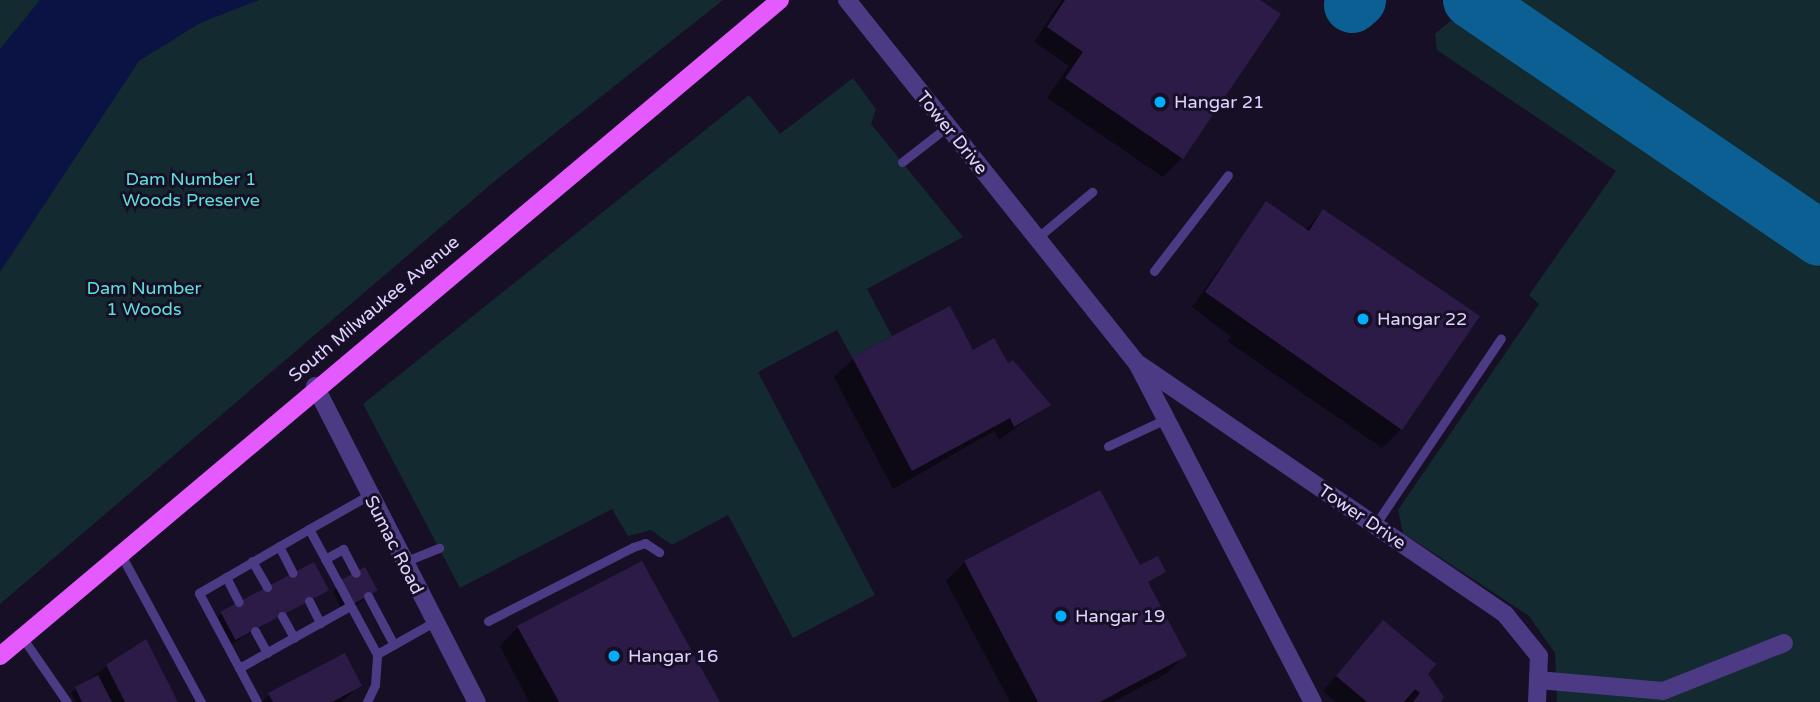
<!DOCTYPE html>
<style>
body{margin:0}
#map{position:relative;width:1820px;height:702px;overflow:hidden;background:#170f26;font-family:"Varela Round",sans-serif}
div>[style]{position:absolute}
.green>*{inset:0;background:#122a30}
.water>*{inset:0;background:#0a1343}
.shadow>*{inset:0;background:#0007}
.taxiway>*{height:56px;margin:-28px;padding:0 28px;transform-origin:28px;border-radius:28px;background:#0c5f92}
.building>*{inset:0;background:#2d1b47;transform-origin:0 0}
.lane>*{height:9px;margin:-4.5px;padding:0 4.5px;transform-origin:4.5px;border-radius:4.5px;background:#4c3a85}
.street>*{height:18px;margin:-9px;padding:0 9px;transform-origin:9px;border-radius:9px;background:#4c3a85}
.primary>*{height:18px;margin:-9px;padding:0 9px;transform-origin:9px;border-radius:9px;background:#e45aff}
.dots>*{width:19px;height:19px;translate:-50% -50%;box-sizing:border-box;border:4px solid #170f26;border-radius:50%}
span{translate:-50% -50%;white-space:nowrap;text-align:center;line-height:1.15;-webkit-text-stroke:6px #170f26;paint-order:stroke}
.poi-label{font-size:18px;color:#e1d3ff}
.left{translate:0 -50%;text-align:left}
.street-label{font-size:18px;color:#e1d3ff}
.park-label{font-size:18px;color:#5ee0db}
</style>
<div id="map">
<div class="green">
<i style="clip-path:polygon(0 0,723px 0,496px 180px,0 604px)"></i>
<i style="clip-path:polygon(1512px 0,1820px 0,1820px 211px)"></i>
<i style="clip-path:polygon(1450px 21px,1461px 22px,1820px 267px,1820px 702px,1557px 702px,1555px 653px,1529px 616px,1403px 533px,1398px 510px,1539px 304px,1529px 295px,1616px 171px,1437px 50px,1435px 34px)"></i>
<i style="clip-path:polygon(853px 78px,876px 109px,871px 124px,963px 237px,867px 289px,892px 336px,852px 357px,837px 330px,758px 372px,875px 595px,793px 638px,728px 515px,672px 545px,651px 530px,628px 536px,612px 509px,460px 588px,363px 404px,749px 95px,780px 134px)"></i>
</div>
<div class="water">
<i style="clip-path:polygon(40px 0,259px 0,200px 23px,139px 61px,0 272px,0 49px)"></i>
</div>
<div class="shadow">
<i style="clip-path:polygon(1062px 0,1257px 0,1182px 158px,1163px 177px,1047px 98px,1069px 66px,1034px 42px)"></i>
<i style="clip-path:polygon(1266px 204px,1305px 230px,1323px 211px,1401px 429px,1382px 448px,1227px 341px,1231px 337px,1192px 307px)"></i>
<i style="clip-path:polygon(973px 353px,1007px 365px,1048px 405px,999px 440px,994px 431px,893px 489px,834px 377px,853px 359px)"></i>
<i style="clip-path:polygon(965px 562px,1164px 571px,1147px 583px,1185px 655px,1166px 674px,1112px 702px,1102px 702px,1165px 665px,1094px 702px,1010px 702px,946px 581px)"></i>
<i style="clip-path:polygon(342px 582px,376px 591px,344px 613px,333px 592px)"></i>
<i style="clip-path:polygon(327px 590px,231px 644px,217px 618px,221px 614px)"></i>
<i style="clip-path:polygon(1383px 622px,1425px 674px,1438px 702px,1336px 702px,1323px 691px)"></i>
<i style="clip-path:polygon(518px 627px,715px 702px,529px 702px,500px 646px)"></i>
<i style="clip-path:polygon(107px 666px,176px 702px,76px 702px,71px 693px)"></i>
<i style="clip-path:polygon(360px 685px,342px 702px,262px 702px,269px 695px)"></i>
</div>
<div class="taxiway">
<i style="left:1471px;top:0;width:422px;rotate:34.3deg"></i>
<i style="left:1352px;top:5px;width:8px;rotate:-40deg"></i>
</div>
<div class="building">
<i style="clip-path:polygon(1065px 0,1260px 0,1281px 14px,1183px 159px,1065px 78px,1083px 52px,1047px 27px)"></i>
<i style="clip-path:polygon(1266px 201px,1309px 231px,1323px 209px,1480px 316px,1402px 430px,1205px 292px)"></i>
<i style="clip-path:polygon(950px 306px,973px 350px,994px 338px,1008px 363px,1013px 360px,1051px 405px,1014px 427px,1010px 418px,912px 471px,852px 357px)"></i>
<i style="clip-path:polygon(1100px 490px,1140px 565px,1158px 556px,1166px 572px,1148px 582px,1187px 656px,1099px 702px,1038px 702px,964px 561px)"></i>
<i style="clip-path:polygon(642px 561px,720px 702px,559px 702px,517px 626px)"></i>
<i style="left:314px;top:562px;width:32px;height:106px;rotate:62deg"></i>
<i style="left:365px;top:567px;width:27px;height:28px;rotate:62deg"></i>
<i style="clip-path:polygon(1383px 620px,1436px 664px,1428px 674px,1444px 697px,1441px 702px,1413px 702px,1420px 693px,1415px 689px,1404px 702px,1367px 702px,1336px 676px)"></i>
<i style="clip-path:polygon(146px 639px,178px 702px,125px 702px,106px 665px)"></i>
<i style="clip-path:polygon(345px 653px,362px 686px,332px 702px,273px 702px,268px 693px)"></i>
<i style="clip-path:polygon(98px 675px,112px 702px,82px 702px,75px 687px)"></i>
</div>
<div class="lane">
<i style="left:902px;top:162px;width:57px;rotate:-37.9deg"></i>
<i style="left:1037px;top:238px;width:72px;rotate:-39.9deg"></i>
<i style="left:1154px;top:271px;width:121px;rotate:-52.4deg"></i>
<i style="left:1108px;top:446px;width:64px;rotate:-25deg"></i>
<i style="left:1375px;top:525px;width:225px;rotate:-56deg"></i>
<i style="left:309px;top:529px;width:69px;rotate:-29.5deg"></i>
<i style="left:279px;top:546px;width:30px;rotate:63deg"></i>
<i style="left:120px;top:553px;width:170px;rotate:61.5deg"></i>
<i style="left:325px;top:559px;width:21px;rotate:-29deg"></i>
<i style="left:343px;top:549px;width:27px;rotate:62deg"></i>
<i style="left:252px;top:561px;width:30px;rotate:60deg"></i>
<i style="left:404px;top:562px;width:38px;rotate:-22deg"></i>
<i style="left:226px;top:577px;width:28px;rotate:63deg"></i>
<i style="left:368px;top:596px;width:55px;rotate:62deg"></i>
<i style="left:309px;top:601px;width:25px;rotate:63deg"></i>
<i style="left:350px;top:606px;width:127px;rotate:150.8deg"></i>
<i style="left:239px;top:668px;width:85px;rotate:-118.1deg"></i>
<i style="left:199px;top:593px;width:127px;rotate:-30.2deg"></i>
<i style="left:309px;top:529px;width:142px;rotate:61.5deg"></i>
<i style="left:377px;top:654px;width:65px;rotate:-29.3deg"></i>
<i style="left:282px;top:616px;width:25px;rotate:61deg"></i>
<i style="left:488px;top:621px;width:163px;rotate:-27deg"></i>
<i style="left:633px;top:547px;width:13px;rotate:-18deg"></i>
<i style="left:645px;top:543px;width:17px;rotate:33deg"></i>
<i style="left:255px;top:631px;width:25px;rotate:61deg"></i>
<i style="left:22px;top:637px;width:79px;rotate:55.3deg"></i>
<i style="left:239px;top:668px;width:38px;rotate:62deg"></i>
<i style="left:367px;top:702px;width:19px;rotate:-65deg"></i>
<i style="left:375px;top:685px;width:31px;rotate:-86deg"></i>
</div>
<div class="street">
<i style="left:847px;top:0;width:465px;rotate:51.4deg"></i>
<i style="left:1137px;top:363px;width:382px;rotate:62.6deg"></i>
<i style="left:1140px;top:365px;width:442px;rotate:34.3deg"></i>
<i style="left:1505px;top:614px;width:54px;rotate:51deg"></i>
<i style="left:1539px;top:656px;width:46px;rotate:92.5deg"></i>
<i style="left:315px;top:386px;width:355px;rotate:62.9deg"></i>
<i style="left:1538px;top:680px;width:125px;rotate:5deg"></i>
<i style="left:1663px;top:691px;width:130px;rotate:-21.6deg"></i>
</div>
<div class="primary">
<i style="left:0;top:656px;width:1019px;rotate:-40.06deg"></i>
</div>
<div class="dots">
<i style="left:1160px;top:102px;background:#00affe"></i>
<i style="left:1363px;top:319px;background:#00affe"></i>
<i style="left:1061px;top:616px;background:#00affe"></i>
<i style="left:614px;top:656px;background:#00affe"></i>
</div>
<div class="poi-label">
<span class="left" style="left:1174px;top:102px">Hangar 21</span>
<span class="left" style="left:1377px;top:319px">Hangar 22</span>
<span class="left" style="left:1075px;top:616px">Hangar 19</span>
<span class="left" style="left:628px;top:656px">Hangar 16</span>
</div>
<div class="street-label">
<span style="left:952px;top:133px;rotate:51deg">Tower Drive</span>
<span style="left:374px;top:309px;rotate:-40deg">South Milwaukee Avenue</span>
<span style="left:1362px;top:517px;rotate:34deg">Tower Drive</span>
<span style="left:394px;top:545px;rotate:63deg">Sumac Road</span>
</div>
<div class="park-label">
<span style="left:191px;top:190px">Dam Number 1<br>Woods Preserve</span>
<span style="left:144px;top:299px">Dam Number<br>1 Woods</span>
</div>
</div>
